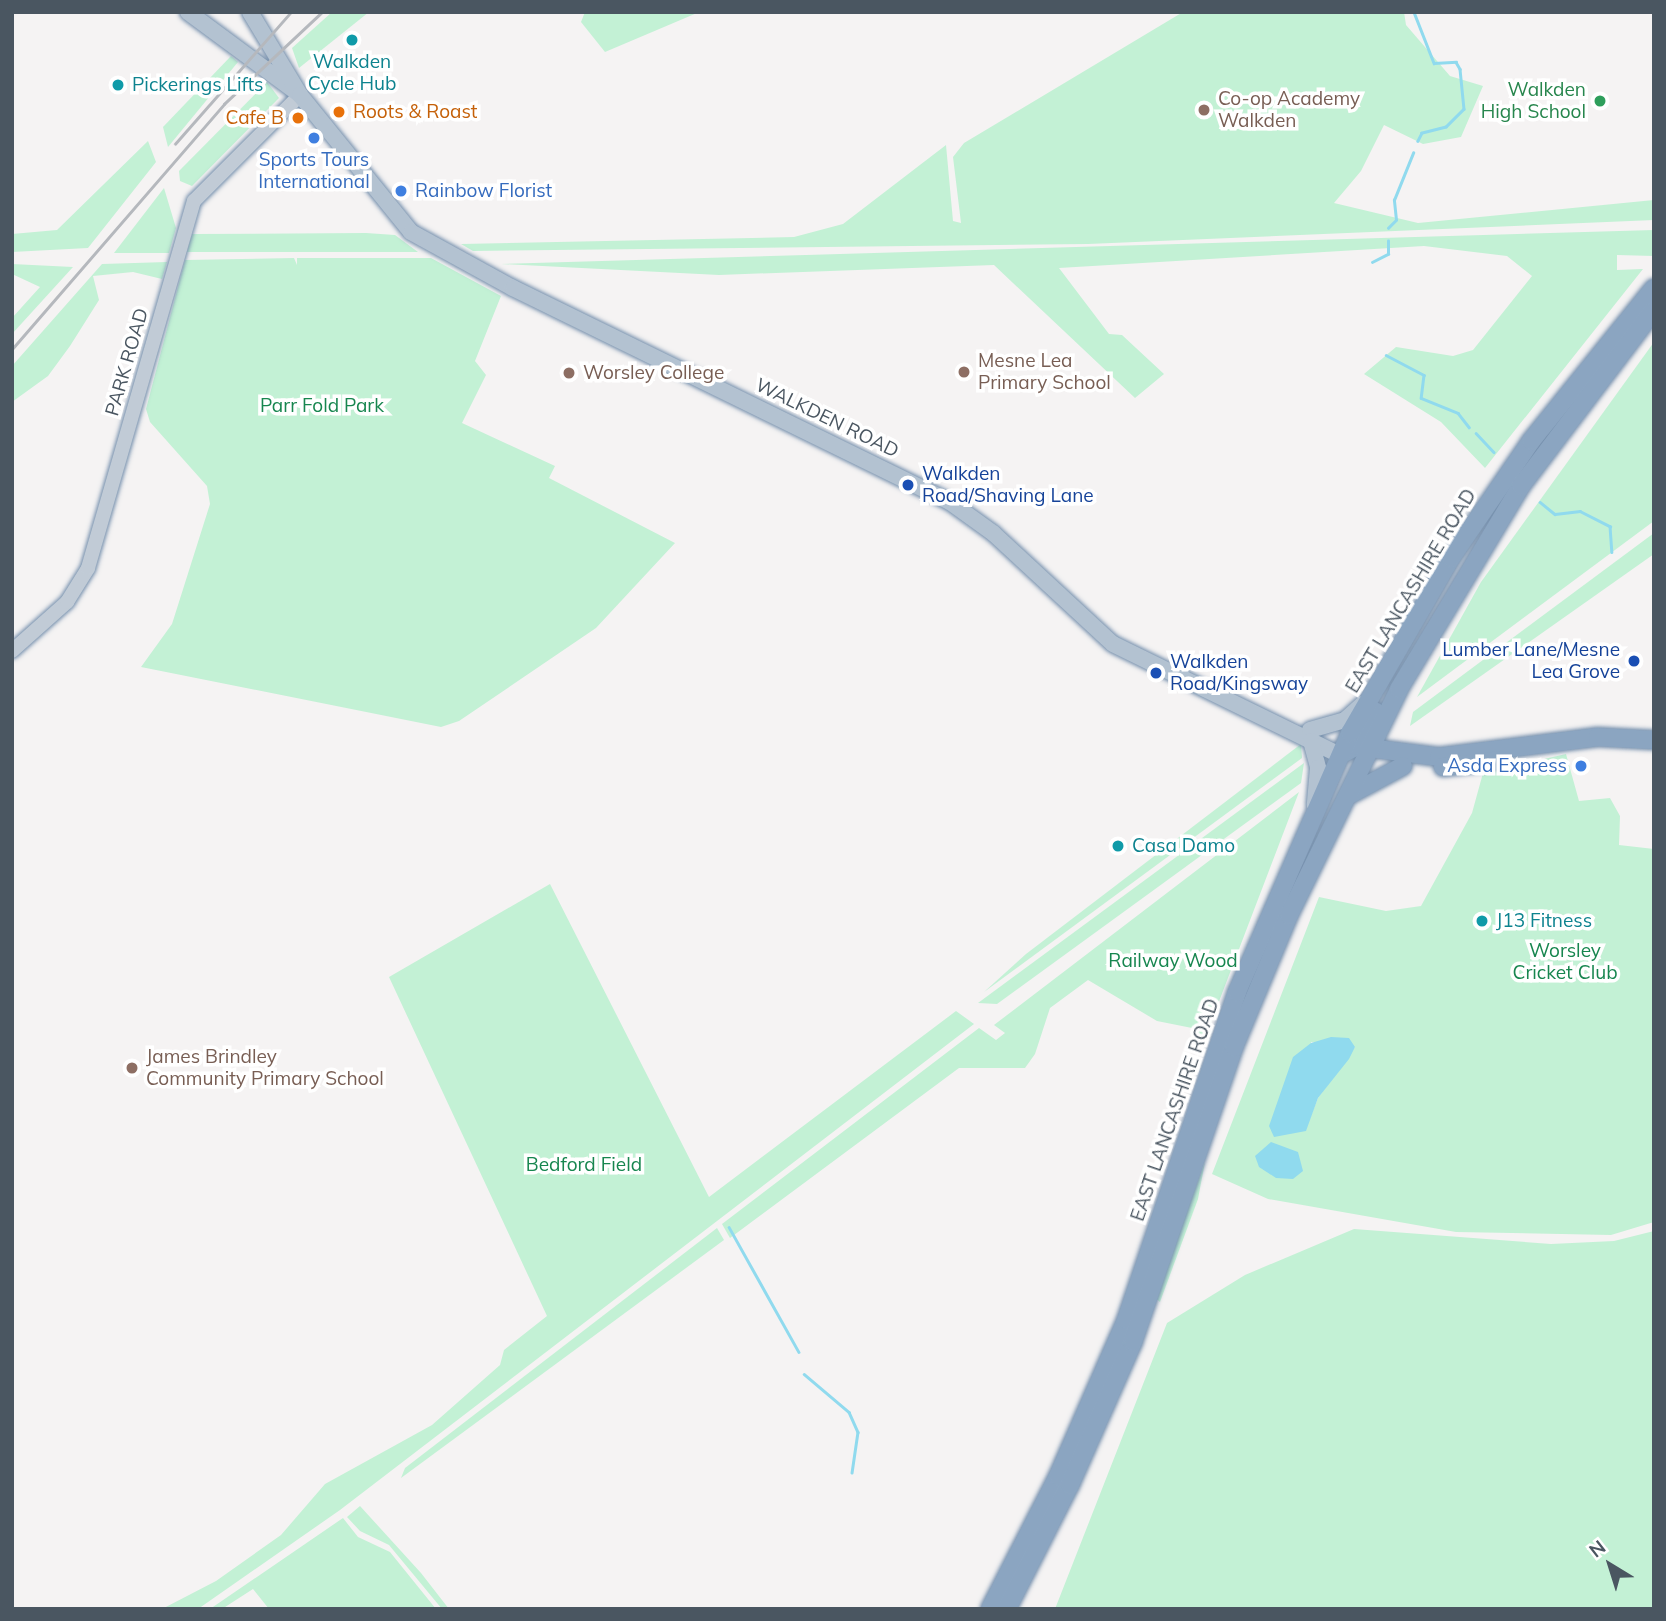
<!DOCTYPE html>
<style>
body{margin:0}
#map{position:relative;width:1666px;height:1621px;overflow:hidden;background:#f5f3f3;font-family:Mulish,sans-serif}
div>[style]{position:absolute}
.green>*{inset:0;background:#c3f1d5}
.water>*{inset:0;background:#90daee}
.stream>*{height:2.5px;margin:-1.25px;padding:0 1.25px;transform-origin:1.25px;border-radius:1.25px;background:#90daee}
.roads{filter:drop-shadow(0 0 2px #7690ad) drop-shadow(0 0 2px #7690ad)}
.secondary>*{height:14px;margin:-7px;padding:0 7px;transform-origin:7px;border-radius:7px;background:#c1cbd6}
.primary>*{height:16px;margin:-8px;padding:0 8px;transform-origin:8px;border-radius:8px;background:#b3c2d1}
.highway>*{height:18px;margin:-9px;padding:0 9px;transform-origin:9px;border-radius:9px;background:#8ba5c1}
.rail>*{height:2.5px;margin:-1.25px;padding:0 1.25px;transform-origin:1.25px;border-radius:1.25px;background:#b5b8bd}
.dots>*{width:19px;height:19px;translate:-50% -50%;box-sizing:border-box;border:4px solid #fff;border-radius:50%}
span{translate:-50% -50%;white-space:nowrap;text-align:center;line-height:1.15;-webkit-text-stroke:7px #fff;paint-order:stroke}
.culture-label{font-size:19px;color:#0d838f}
.left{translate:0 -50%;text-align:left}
.leisure-label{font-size:19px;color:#27864d}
.right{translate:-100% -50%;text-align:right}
.education-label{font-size:19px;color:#785e54}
.food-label{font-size:19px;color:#c56008}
.shop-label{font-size:19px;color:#366cbe}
.street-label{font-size:19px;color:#4a5661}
.park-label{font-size:19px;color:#17864f}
.transit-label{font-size:19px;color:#164399}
.frame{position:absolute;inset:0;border:14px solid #4a5661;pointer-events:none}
.north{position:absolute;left:1575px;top:1530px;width:70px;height:70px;-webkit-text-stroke:5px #fff;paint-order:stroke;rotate:322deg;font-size:19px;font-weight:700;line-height:28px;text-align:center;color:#4a5661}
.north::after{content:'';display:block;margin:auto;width:24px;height:32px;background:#4a5661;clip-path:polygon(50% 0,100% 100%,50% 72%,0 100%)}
</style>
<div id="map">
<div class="green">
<i style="clip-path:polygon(332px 12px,369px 12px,299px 68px,292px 48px)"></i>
<i style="clip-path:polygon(585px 12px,696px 12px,697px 13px,605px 52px,581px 22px)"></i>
<i style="clip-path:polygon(1183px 12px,1404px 12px,1406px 25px,1450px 76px,1483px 86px,1461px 137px,1423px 144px,1384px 125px,1361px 171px,1334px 203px,1418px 223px,1654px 200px,1654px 220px,1088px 244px,473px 251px,461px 244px,794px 237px,843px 224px,946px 145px,953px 221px,961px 223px,953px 157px,964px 143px)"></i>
<i style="clip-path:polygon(231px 56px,238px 62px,168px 147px,163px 127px)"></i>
<i style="clip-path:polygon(267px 82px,279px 98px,192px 186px,180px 181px,179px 171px)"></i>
<i style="clip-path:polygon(148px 141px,156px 162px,88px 248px,12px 252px,12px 234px,57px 230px)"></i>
<i style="clip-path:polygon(164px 188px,176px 228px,169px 253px,114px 253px)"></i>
<i style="clip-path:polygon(1654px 230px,1654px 256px,1617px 255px,1617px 270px,1643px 269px,1485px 468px,1441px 422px,1364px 374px,1396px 347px,1453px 356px,1473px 350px,1532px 276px,1507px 256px,1424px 246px,1059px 268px,1109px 334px,1122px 335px,1164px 374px,1135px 398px,994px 265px,719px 275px,501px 264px)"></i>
<i style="clip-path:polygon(366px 233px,395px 235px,418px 252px,187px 252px,192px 234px)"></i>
<i style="clip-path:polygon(294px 258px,297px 265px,297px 258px,431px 258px,501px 296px,475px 361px,486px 375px,462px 423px,555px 466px,549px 478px,675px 543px,596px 628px,459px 721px,441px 727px,141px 667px,172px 624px,210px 504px,207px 486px,150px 422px,146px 409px,185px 260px)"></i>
<i style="clip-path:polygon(167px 262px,162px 279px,133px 272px,93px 276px,99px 300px,70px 346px,48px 376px,12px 402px,12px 366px,102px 264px)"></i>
<i style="clip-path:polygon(12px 264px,73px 267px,12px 334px,12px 318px,40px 287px,12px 274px)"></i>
<i style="clip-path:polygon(1654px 342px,1654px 521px,1417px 697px,1481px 582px)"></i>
<i style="clip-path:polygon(1654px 533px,1654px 554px,1410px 726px,1413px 712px)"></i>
<i style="clip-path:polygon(1301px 744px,1302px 758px,984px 992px,1026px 954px)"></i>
<i style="clip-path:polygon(evenodd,1566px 754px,1579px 801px,1610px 798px,1620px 816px,1619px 845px,1654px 849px,1654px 1222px,1611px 1235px,1456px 1232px,1268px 1199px,1212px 1174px,1319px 897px,1386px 911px,1421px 906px,1472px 813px,1483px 773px,1566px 754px,1311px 1042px,1355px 1047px,1318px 1098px,1305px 1131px,1311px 1042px)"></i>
<i style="clip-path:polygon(1304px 763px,1301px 783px,997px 1004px,978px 1003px)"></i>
<i style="clip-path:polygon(1299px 792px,1205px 1038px,1192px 1028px,1157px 1021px,1088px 980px,1050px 1008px,1035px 1054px,1025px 1068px,959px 1068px,730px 1238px,722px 1224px,979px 1028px,996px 1040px,1005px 1033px,994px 1025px)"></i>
<i style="clip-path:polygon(550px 884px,709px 1197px,956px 1011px,974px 1024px,340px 1510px,198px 1609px,162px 1609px,216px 1581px,281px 1535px,325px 1484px,432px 1425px,500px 1365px,504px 1350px,547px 1316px,389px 977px)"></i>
<i style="clip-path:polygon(1205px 1162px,1198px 1199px,1160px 1302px,1155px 1298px)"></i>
<i style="clip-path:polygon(717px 1228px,724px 1240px,401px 1478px,405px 1468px)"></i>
<i style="clip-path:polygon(1354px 1229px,1551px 1244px,1614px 1241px,1654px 1231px,1654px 1609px,1055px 1609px,1167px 1323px,1245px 1275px)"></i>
<i style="clip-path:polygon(360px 1506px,421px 1573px,449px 1609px,442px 1609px,389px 1545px,360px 1531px,347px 1517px)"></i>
<i style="clip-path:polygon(343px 1518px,358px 1537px,390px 1552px,436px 1609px,269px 1609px,253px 1589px,222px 1609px,210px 1609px)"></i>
</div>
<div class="water">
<i style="clip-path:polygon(1331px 1037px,1349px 1038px,1355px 1047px,1349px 1059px,1318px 1098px,1306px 1131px,1274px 1137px,1269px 1126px,1293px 1057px,1311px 1043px)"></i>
<i style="clip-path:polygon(1271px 1142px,1298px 1152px,1303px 1171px,1293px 1179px,1276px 1178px,1259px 1167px,1255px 1156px)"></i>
</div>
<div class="stream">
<i style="left:1414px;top:12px;width:55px;rotate:68.6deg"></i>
<i style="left:1434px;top:63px;width:22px;rotate:-3deg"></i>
<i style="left:1456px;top:62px;width:8px;rotate:60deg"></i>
<i style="left:1460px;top:69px;width:40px;rotate:84.3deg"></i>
<i style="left:1464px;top:109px;width:25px;rotate:135deg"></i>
<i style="left:1446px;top:127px;width:25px;rotate:166deg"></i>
<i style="left:1422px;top:133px;width:9px;rotate:117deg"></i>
<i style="left:1388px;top:228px;width:11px;rotate:-45deg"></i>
<i style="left:1396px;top:220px;width:20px;rotate:-96deg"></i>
<i style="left:1394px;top:200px;width:51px;rotate:-68deg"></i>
<i style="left:1372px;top:262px;width:18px;rotate:-27deg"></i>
<i style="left:1388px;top:254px;width:13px;rotate:-90deg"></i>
<i style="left:1386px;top:355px;width:43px;rotate:27.8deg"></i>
<i style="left:1424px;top:375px;width:23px;rotate:97deg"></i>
<i style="left:1421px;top:398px;width:40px;rotate:22deg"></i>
<i style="left:1458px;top:413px;width:18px;rotate:52deg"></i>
<i style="left:1476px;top:433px;width:26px;rotate:47deg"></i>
<i style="left:1540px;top:502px;width:19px;rotate:39deg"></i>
<i style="left:1555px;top:514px;width:25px;rotate:-7deg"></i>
<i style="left:1580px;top:511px;width:34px;rotate:27deg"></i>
<i style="left:1610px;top:526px;width:26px;rotate:86deg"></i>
<i style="left:729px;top:1227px;width:143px;rotate:60.8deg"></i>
<i style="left:804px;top:1374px;width:59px;rotate:40.2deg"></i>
<i style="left:849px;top:1412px;width:22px;rotate:66deg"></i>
<i style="left:858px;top:1432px;width:41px;rotate:98.3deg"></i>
</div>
<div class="roads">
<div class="secondary">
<i style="left:12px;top:651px;width:74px;rotate:-41.7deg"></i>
<i style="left:67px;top:602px;width:40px;rotate:-58deg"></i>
<i style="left:88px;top:568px;width:382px;rotate:-73.9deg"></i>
<i style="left:194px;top:201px;width:150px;rotate:-45deg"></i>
</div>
<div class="primary">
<i style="left:188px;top:12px;width:139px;rotate:36.5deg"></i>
<i style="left:250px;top:12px;width:97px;rotate:58.9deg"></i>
<i style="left:300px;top:95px;width:176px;rotate:51deg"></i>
<i style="left:411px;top:232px;width:116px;rotate:28.8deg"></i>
<i style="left:513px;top:288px;width:487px;rotate:26.1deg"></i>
<i style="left:950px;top:502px;width:53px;rotate:35.8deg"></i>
<i style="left:993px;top:533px;width:163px;rotate:42.8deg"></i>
<i style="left:1113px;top:644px;width:253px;rotate:26.1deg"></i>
<i style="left:1310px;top:730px;width:36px;rotate:-16deg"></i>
<i style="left:1345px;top:720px;width:24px;rotate:-42deg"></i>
<i style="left:1311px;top:741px;width:28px;rotate:75deg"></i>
<i style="left:1318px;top:768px;width:37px;rotate:95deg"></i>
</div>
<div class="highway">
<i style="left:1362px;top:747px;width:78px;rotate:7.4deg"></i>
<i style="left:1439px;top:757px;width:160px;rotate:-7.2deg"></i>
<i style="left:1598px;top:737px;width:56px;rotate:3.1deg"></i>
<i style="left:1342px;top:754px;width:17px;rotate:-28deg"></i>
<i style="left:1357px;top:746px;width:39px;rotate:-61deg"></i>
<i style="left:1443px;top:767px;width:59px;rotate:-6.8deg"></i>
<i style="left:1351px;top:794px;width:59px;rotate:-28.3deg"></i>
<i style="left:990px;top:1609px;width:149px;rotate:-62.9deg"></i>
<i style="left:1058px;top:1476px;width:170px;rotate:-66.4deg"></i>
<i style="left:1126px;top:1320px;width:346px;rotate:-71.3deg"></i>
<i style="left:1237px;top:992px;width:283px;rotate:-66.4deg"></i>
<i style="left:1350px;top:733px;width:202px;rotate:-60deg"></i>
<i style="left:1451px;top:558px;width:142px;rotate:-55.6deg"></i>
<i style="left:1531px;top:441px;width:196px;rotate:-51.2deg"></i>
<i style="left:1007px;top:1609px;width:139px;rotate:-63.1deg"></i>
<i style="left:1070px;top:1485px;width:156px;rotate:-66.2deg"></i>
<i style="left:1133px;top:1342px;width:312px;rotate:-71.1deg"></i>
<i style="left:1234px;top:1047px;width:143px;rotate:-67.4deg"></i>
<i style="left:1289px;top:915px;width:251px;rotate:-64deg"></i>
<i style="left:1399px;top:689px;width:237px;rotate:-59deg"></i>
<i style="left:1521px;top:486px;width:221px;rotate:-52.9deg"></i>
</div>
</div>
<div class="rail">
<i style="left:175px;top:144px;width:176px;rotate:-48.7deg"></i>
<i style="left:12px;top:349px;width:324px;rotate:-49.1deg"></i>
<i style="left:224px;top:104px;width:134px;rotate:-43.2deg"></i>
</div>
<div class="dots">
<i style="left:352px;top:40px;background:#0f9aa8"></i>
<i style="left:118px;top:85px;background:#0f9aa8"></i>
<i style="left:1600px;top:101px;background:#2e9e5b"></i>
<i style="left:1204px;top:110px;background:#8d6e63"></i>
<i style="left:339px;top:112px;background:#e8710a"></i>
<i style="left:298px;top:118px;background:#e8710a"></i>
<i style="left:314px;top:138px;background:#3f7fe0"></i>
<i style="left:401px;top:191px;background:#3f7fe0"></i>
<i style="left:964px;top:372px;background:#8d6e63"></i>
<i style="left:569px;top:373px;background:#8d6e63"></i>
<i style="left:908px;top:485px;background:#1a4fb4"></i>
<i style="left:1634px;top:661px;background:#1a4fb4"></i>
<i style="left:1156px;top:673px;background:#1a4fb4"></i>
<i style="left:1581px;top:766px;background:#3f7fe0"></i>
<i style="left:1118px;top:846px;background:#0f9aa8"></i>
<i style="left:1482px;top:921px;background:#0f9aa8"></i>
<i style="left:132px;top:1068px;background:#8d6e63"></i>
</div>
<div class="culture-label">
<span style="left:352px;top:73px">Walkden<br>Cycle Hub</span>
<span class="left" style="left:132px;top:85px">Pickerings Lifts</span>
<span class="left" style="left:1132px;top:846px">Casa Damo</span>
<span class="left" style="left:1496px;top:921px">J13 Fitness</span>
</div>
<div class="leisure-label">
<span class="right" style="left:1586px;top:101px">Walkden<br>High School</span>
</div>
<div class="education-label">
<span class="left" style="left:1218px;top:110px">Co-op Academy<br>Walkden</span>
<span class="left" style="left:978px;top:372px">Mesne Lea<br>Primary School</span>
<span class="left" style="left:583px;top:373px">Worsley College</span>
<span class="left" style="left:146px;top:1068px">James Brindley<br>Community Primary School</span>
</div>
<div class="food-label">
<span class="left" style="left:353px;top:112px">Roots &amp; Roast</span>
<span class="right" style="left:284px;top:118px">Cafe B</span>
</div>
<div class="shop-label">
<span style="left:314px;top:171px">Sports Tours<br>International</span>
<span class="left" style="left:415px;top:191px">Rainbow Florist</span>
<span class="right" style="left:1567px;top:766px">Asda Express</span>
</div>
<div class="street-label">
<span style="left:127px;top:362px;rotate:-74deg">PARK ROAD</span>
<span style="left:827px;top:418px;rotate:26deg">WALKDEN ROAD</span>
<span style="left:1411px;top:591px;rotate:-59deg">EAST LANCASHIRE ROAD</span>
<span style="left:1175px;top:1110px;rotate:-71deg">EAST LANCASHIRE ROAD</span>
</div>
<div class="park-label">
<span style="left:322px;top:406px">Parr Fold Park</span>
<span style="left:1565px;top:962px">Worsley<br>Cricket Club</span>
<span style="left:1173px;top:961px">Railway Wood</span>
<span style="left:584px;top:1165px">Bedford Field</span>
</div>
<div class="transit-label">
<span class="left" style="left:922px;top:485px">Walkden<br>Road/Shaving Lane</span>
<span class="right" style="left:1620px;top:661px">Lumber Lane/Mesne<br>Lea Grove</span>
<span class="left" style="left:1170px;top:673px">Walkden<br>Road/Kingsway</span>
</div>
<div class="frame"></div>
<div class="north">N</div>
</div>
